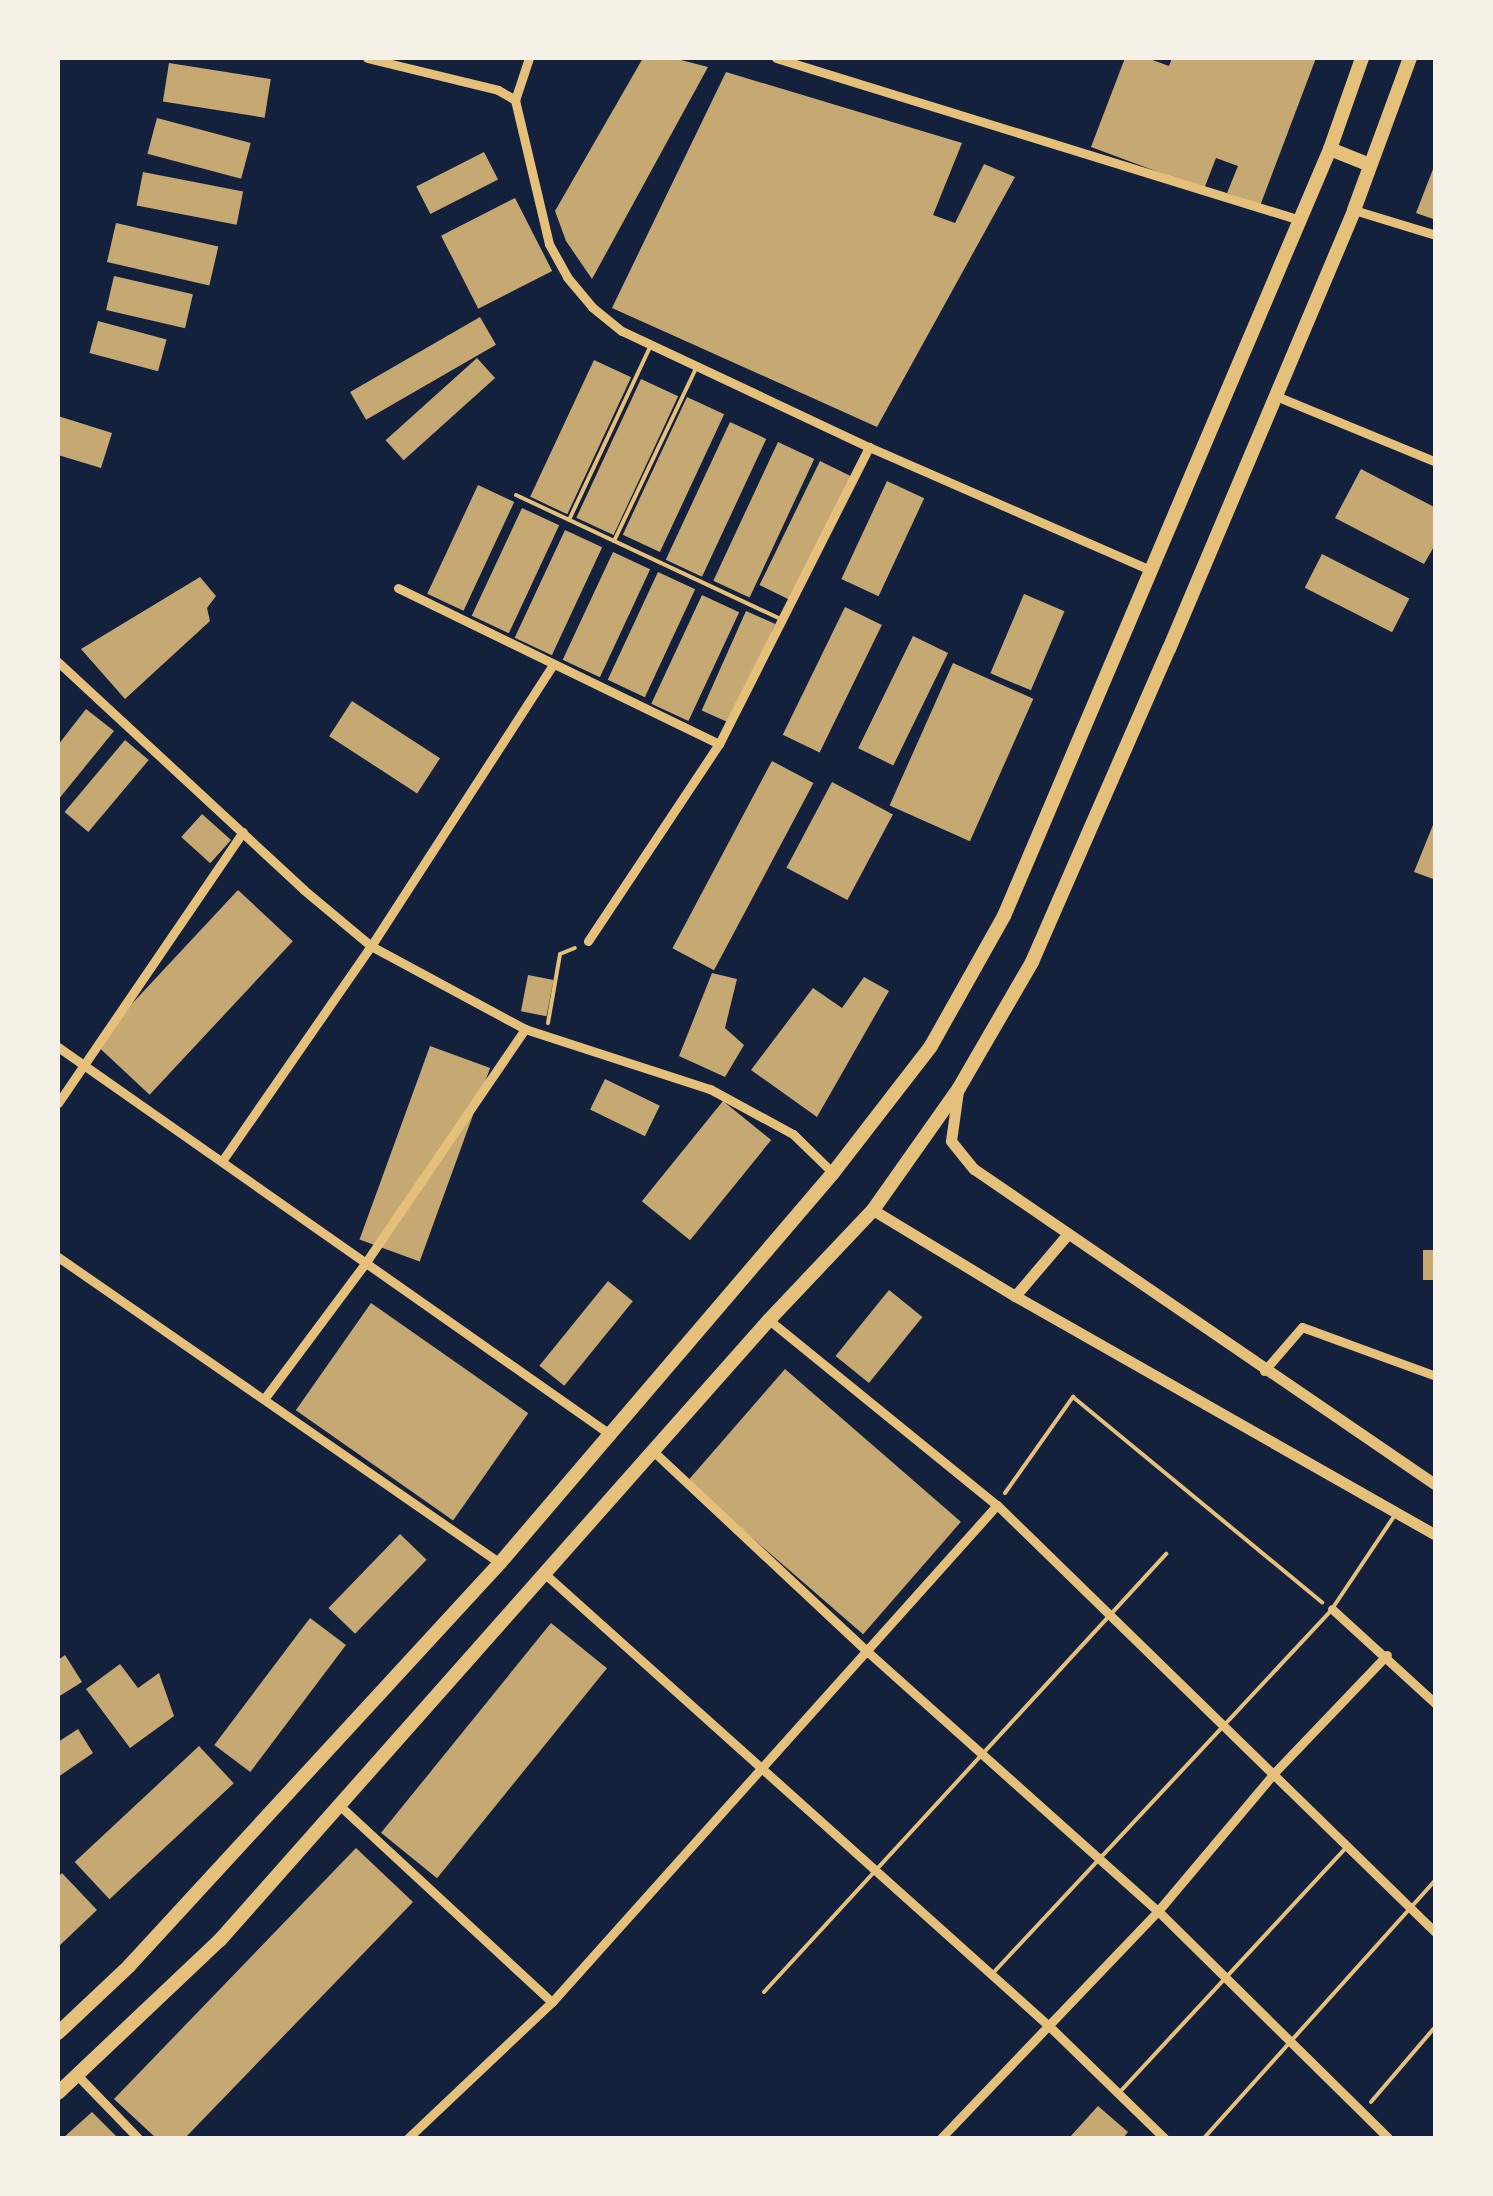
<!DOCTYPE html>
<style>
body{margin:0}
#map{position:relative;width:1493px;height:2196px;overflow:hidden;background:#14213d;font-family:Georgia,serif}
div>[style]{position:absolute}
.building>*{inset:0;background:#c6a872;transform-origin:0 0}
.path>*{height:4px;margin:-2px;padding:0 2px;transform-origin:2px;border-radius:2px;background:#e5c07b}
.service>*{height:4px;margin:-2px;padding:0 2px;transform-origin:2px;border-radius:2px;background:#e5c07b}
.minor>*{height:9px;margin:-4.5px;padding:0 4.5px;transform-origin:4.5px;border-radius:4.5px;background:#e5c07b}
.tertiary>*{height:11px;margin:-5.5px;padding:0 5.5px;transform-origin:5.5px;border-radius:5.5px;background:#e5c07b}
.primary>*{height:14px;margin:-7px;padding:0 7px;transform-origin:7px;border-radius:7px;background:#e5c07b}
span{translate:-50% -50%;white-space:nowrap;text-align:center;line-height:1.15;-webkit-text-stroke:8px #f6f1e7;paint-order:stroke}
.frame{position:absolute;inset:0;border:60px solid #f6f1e7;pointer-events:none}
</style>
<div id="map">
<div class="building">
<i style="clip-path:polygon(643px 58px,673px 58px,708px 67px,592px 279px,566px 241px,555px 211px)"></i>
<i style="clip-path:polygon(1125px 58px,1147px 58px,1169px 66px,1172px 58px,1316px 58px,1260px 206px,1227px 193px,1238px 166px,1216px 158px,1204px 189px,1091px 147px)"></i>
<i style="left:169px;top:63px;width:103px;height:39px;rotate:9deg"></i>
<i style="clip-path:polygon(726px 72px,962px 143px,933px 215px,955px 223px,984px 164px,1015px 177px,877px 427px,612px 308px)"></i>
<i style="left:157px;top:118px;width:97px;height:37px;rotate:15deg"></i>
<i style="left:484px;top:152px;width:31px;height:76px;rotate:63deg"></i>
<i style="clip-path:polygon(1435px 164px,1436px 164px,1436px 220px,1416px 213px)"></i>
<i style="left:143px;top:172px;width:102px;height:34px;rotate:11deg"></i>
<i style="left:515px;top:198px;width:82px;height:83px;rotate:63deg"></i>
<i style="left:116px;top:223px;width:105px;height:40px;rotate:13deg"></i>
<i style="left:114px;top:276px;width:81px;height:35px;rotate:13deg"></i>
<i style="left:480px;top:317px;width:32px;height:150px;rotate:60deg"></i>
<i style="left:98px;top:321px;width:71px;height:33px;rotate:15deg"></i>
<i style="left:477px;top:358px;width:27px;height:123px;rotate:48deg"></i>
<i style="left:594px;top:360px;width:41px;height:151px;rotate:25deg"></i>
<i style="left:641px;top:379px;width:41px;height:153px;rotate:25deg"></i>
<i style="left:687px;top:397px;width:41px;height:152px;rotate:25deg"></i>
<i style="clip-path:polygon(58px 416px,112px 433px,101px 468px,58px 455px)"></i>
<i style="left:730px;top:422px;width:40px;height:152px;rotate:25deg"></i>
<i style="left:778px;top:442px;width:40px;height:153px;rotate:25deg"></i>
<i style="left:820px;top:461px;width:34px;height:138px;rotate:26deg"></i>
<i style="clip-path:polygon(1361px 469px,1436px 508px,1436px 543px,1424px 564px,1335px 518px)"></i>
<i style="left:887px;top:481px;width:41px;height:108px;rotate:25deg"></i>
<i style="left:478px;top:485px;width:40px;height:120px;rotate:25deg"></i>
<i style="left:522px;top:508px;width:41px;height:119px;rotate:25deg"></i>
<i style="left:565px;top:530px;width:41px;height:119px;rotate:25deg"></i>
<i style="left:613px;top:552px;width:41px;height:119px;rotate:25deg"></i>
<i style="left:1322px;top:554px;width:98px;height:38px;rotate:27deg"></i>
<i style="left:658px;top:572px;width:41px;height:119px;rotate:25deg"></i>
<i style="clip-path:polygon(200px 577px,216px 596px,207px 608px,210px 621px,125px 699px,81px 649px)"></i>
<i style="left:1024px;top:594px;width:44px;height:86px;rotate:23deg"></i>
<i style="left:702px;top:595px;width:41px;height:120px;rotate:25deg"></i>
<i style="left:845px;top:607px;width:41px;height:142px;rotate:26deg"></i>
<i style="left:746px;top:611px;width:32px;height:109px;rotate:24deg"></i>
<i style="left:913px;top:636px;width:39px;height:125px;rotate:26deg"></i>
<i style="left:953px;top:663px;width:88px;height:156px;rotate:24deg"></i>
<i style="left:352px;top:701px;width:105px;height:42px;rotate:33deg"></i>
<i style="clip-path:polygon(86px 709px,114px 731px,58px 800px,58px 745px)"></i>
<i style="left:125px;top:740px;width:31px;height:94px;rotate:40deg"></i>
<i style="left:772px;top:761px;width:47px;height:212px;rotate:28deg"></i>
<i style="left:832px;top:782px;width:69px;height:97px;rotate:28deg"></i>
<i style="left:202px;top:814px;width:39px;height:31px;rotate:42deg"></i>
<i style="clip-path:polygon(1435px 820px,1436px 820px,1436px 880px,1414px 872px)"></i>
<i style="left:238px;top:890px;width:75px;height:210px;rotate:43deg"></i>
<i style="clip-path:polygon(712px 973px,737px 979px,725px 1028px,744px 1045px,725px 1077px,679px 1056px)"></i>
<i style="left:528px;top:975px;width:26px;height:37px;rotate:11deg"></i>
<i style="clip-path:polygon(864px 977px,889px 991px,817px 1117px,751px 1070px,813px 988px,842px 1008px)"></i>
<i style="left:430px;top:1046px;width:64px;height:206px;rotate:20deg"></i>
<i style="left:605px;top:1079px;width:61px;height:34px;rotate:26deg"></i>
<i style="left:723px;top:1101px;width:62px;height:129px;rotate:39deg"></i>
<i style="left:1423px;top:1250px;width:13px;height:30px"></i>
<i style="left:608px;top:1281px;width:32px;height:109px;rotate:39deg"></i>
<i style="left:889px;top:1290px;width:43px;height:85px;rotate:39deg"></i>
<i style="left:371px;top:1303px;width:192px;height:131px;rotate:35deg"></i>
<i style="left:785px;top:1369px;width:233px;height:149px;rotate:41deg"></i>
<i style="left:400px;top:1534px;width:37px;height:103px;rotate:44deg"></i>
<i style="left:310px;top:1618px;width:45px;height:159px;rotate:37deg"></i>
<i style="left:551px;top:1623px;width:72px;height:270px;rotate:39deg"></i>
<i style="clip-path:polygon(65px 1655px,82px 1682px,58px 1697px,58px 1660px)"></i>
<i style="clip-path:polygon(120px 1664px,138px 1688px,159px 1673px,174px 1716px,130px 1748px,86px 1689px)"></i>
<i style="clip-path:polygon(78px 1729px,93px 1753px,58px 1777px,58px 1742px)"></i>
<i style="left:199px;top:1746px;width:51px;height:170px;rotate:47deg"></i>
<i style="clip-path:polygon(356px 1848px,413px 1902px,185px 2138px,156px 2138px,114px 2099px)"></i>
<i style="clip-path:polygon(62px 1873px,97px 1910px,58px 1947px,58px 1877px)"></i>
<i style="clip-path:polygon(1098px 2106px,1128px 2132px,1123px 2138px,1069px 2138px)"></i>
<i style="clip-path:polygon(92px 2112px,118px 2138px,63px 2138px)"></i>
</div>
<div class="path">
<i style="left:548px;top:1023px;width:70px;rotate:-80.1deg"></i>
<i style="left:560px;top:954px;width:16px;rotate:-22deg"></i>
<i style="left:1005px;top:1493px;width:118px;rotate:-54.7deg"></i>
<i style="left:1073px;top:1397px;width:323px;rotate:39.5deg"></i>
<i style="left:1371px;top:2102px;width:100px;rotate:-49.5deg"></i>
</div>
<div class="service">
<i style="left:516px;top:495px;width:290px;rotate:25.1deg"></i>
<i style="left:569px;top:520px;width:193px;rotate:-64.9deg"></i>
<i style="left:614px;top:541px;width:194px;rotate:-64.6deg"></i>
<i style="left:993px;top:1973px;width:497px;rotate:-47deg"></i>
<i style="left:1332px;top:1609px;width:113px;rotate:-56.2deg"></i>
<i style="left:764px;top:1992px;width:595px;rotate:-47.45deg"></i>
<i style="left:1118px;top:2094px;width:335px;rotate:-47.2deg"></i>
<i style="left:1204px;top:2138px;width:348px;rotate:-48.1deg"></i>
</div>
<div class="minor">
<i style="left:367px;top:58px;width:135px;rotate:13.7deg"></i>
<i style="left:498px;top:90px;width:20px;rotate:30deg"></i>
<i style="left:515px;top:100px;width:148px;rotate:76.7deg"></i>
<i style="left:549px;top:244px;width:38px;rotate:61deg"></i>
<i style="left:567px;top:277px;width:39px;rotate:50deg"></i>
<i style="left:592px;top:307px;width:38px;rotate:39deg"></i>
<i style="left:622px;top:331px;width:273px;rotate:25.2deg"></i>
<i style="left:869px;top:447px;width:308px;rotate:23.6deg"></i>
<i style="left:776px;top:58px;width:548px;rotate:17.18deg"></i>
<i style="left:515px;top:100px;width:44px;rotate:-71.6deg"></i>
<i style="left:1354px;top:210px;width:86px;rotate:17deg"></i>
<i style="left:1276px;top:396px;width:173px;rotate:22.4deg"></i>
<i style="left:398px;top:588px;width:357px;rotate:25.9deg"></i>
<i style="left:58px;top:662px;width:335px;rotate:42.8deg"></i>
<i style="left:304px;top:890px;width:87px;rotate:39.9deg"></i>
<i style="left:371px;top:946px;width:175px;rotate:28.3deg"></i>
<i style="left:525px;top:1029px;width:194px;rotate:18deg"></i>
<i style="left:710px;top:1089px;width:94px;rotate:28.5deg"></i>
<i style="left:793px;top:1134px;width:56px;rotate:44.3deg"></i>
<i style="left:588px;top:941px;width:237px;rotate:-56.4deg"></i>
<i style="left:719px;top:744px;width:333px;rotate:-63.2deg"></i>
<i style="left:58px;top:1047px;width:676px;rotate:35.05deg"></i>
<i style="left:58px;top:1103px;width:328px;rotate:-55.7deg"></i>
<i style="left:222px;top:1161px;width:262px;rotate:-55.3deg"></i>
<i style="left:371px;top:946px;width:333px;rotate:-57.1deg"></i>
<i style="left:58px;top:1257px;width:538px;rotate:34.7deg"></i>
<i style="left:769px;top:1320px;width:294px;rotate:39.1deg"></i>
<i style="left:997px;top:1505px;width:613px;rotate:44.27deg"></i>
<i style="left:1264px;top:1371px;width:58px;rotate:-49.2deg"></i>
<i style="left:1302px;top:1327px;width:143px;rotate:20.1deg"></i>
<i style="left:264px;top:1399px;width:167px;rotate:-53.3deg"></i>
<i style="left:364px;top:1265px;width:286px;rotate:-55.7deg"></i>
<i style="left:654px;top:1452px;width:294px;rotate:43.1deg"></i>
<i style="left:869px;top:1653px;width:387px;rotate:41.8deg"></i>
<i style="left:1158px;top:1911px;width:323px;rotate:44.6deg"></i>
<i style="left:545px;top:1574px;width:677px;rotate:41.89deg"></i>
<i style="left:1049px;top:2026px;width:161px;rotate:44.2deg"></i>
<i style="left:1332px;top:1609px;width:141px;rotate:42.4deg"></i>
<i style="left:339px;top:1805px;width:290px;rotate:42.8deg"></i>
<i style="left:78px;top:2076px;width:86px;rotate:45.9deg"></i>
<i style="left:408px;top:2138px;width:198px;rotate:-43.4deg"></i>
<i style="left:552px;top:2002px;width:667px;rotate:-48.16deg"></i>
<i style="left:941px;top:2138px;width:314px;rotate:-46.3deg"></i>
<i style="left:1158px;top:1911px;width:182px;rotate:-49.9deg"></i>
<i style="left:1275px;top:1772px;width:162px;rotate:-46.3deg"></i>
</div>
<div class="tertiary">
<i style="left:958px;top:1091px;width:50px;rotate:98deg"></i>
<i style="left:951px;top:1141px;width:36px;rotate:51deg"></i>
<i style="left:974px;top:1169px;width:560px;rotate:34.37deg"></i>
<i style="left:873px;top:1210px;width:166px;rotate:31.2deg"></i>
<i style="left:1015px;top:1296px;width:484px;rotate:29.6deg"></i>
<i style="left:1015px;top:1296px;width:80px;rotate:-49.6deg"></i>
</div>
<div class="primary">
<i style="left:1330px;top:149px;width:43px;rotate:21.8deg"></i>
<i style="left:58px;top:2033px;width:98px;rotate:-43.3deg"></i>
<i style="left:129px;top:1966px;width:548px;rotate:-47.37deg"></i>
<i style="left:500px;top:1563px;width:513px;rotate:-49.51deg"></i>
<i style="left:833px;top:1173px;width:160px;rotate:-52.3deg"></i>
<i style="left:931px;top:1046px;width:149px;rotate:-60.7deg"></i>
<i style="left:1004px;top:916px;width:833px;rotate:-66.97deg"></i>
<i style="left:1330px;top:149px;width:96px;rotate:-70.6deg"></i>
<i style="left:58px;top:2093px;width:223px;rotate:-43.4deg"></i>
<i style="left:220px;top:1940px;width:828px;rotate:-48.48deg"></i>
<i style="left:769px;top:1320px;width:151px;rotate:-46.6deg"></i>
<i style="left:873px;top:1210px;width:149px;rotate:-54.8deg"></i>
<i style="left:959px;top:1088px;width:146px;rotate:-59.9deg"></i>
<i style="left:1032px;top:962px;width:342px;rotate:-66.4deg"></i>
<i style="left:1169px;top:649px;width:476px;rotate:-67.1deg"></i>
<i style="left:1354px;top:210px;width:162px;rotate:-69.8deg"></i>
</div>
<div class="frame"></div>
</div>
